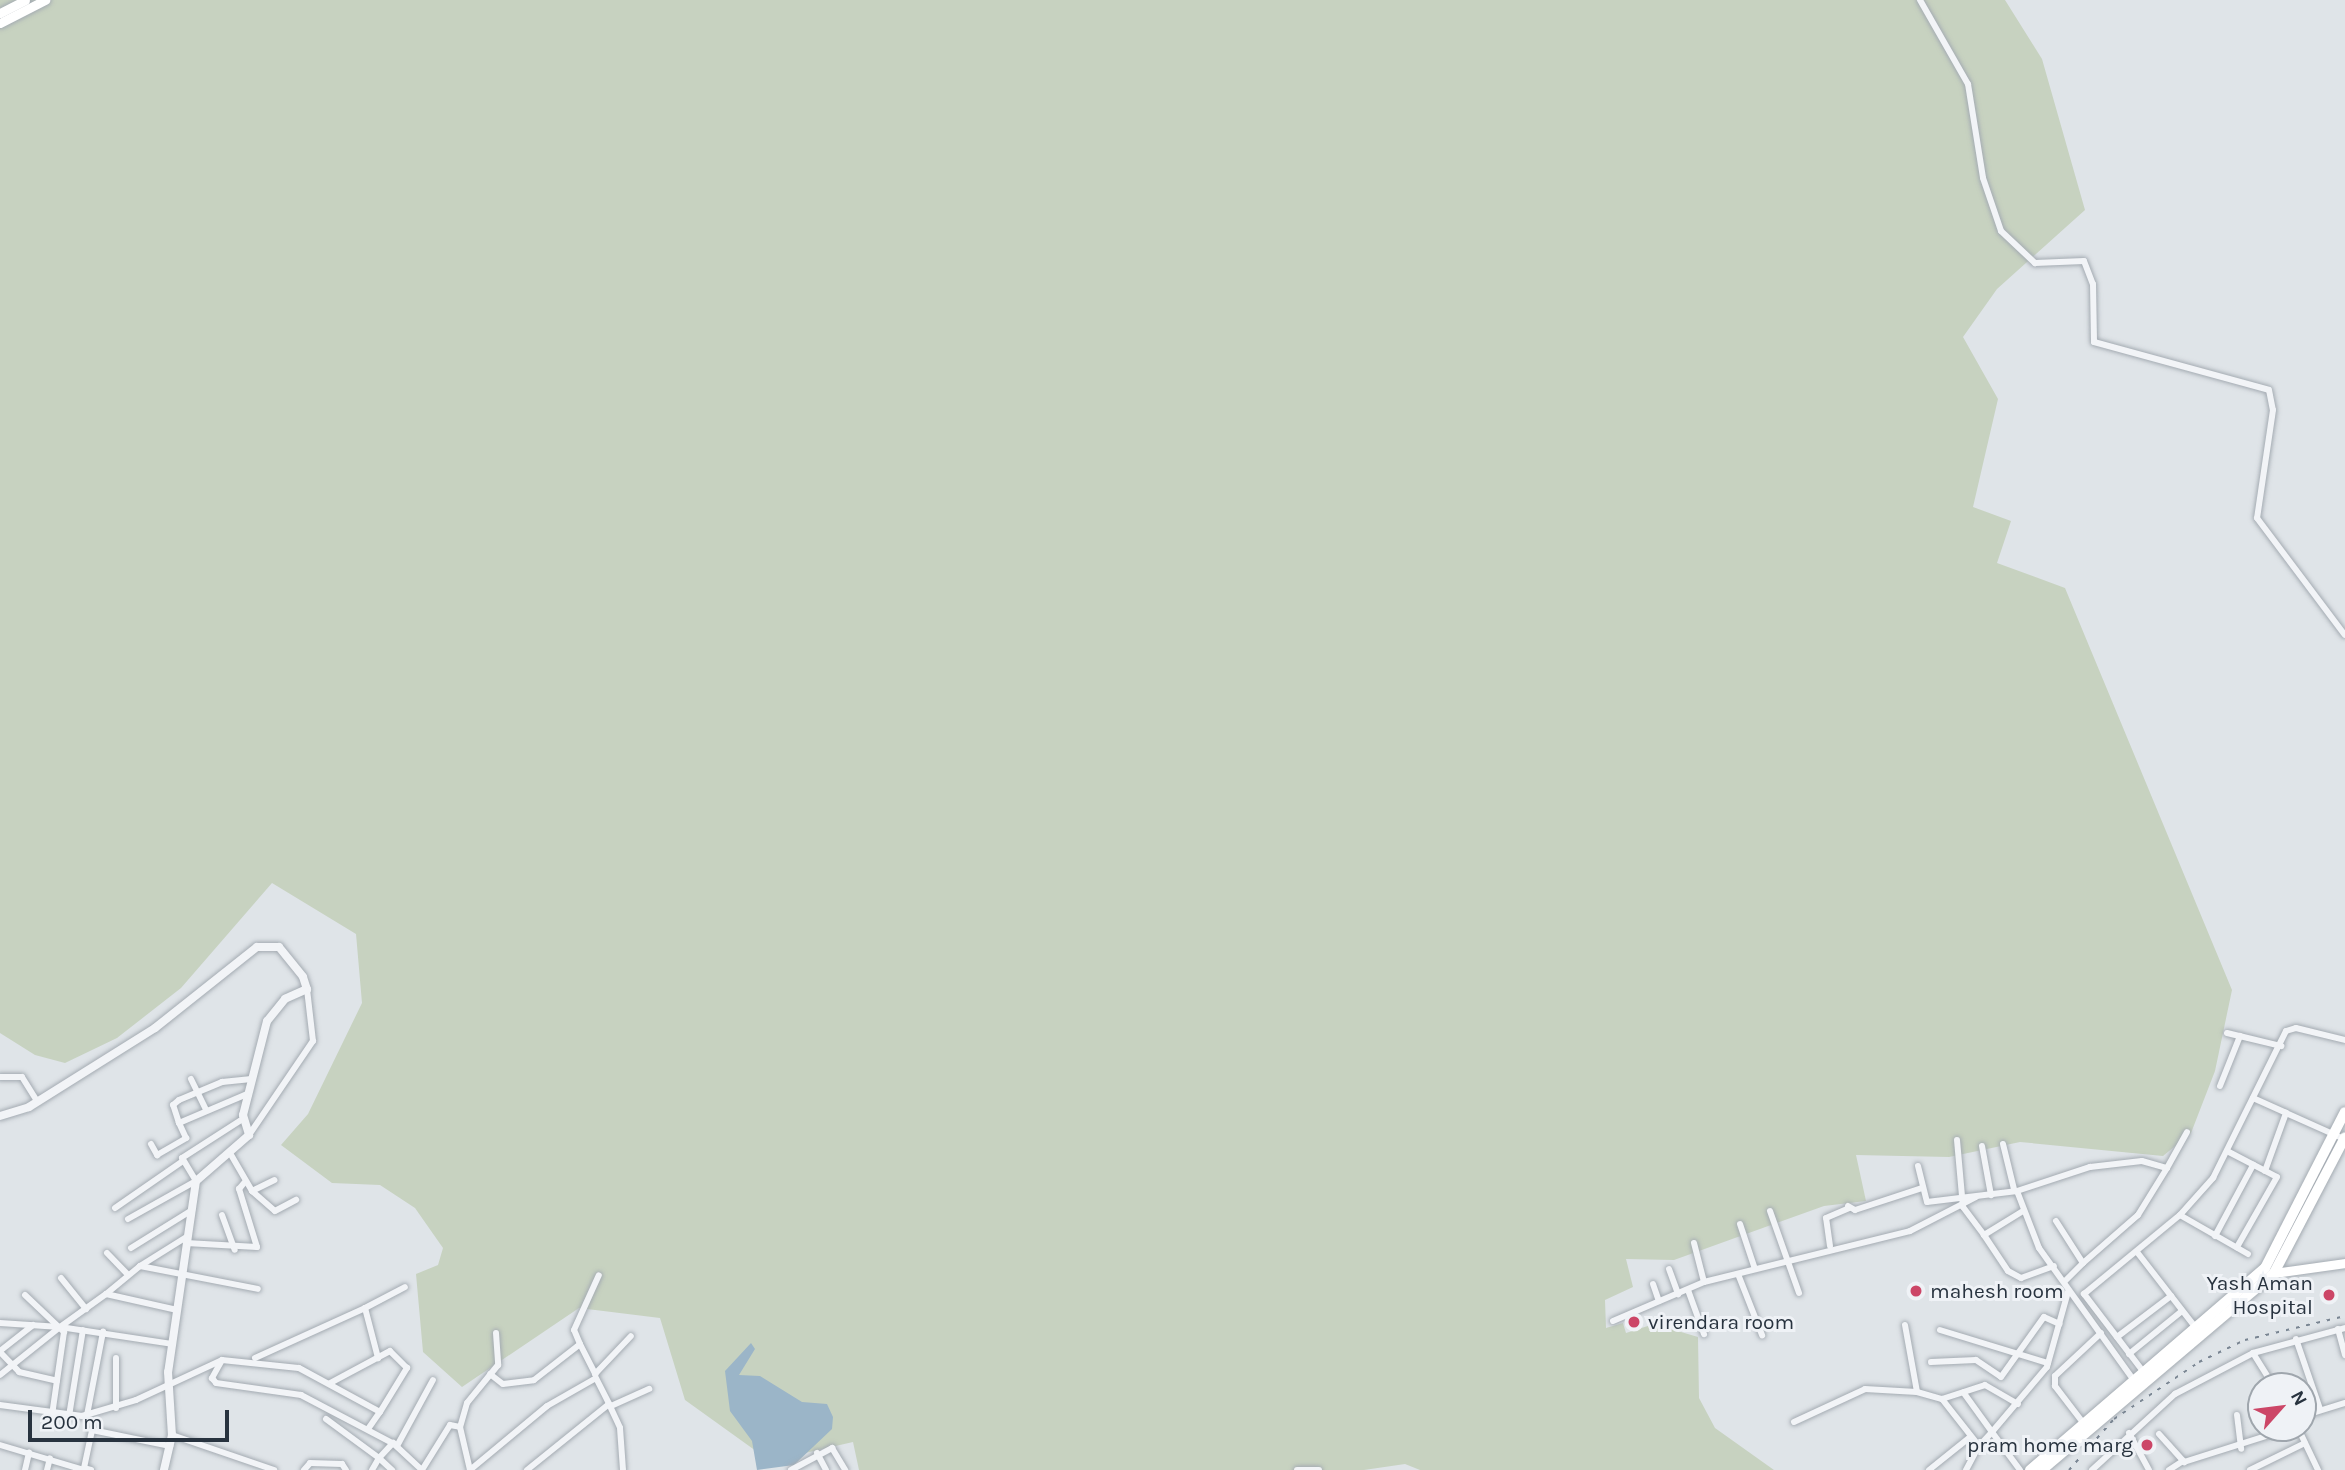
<!DOCTYPE html>
<style>
body{margin:0}
#map{position:relative;width:2345px;height:1470px;overflow:hidden;background:#dfe4e8;font-family:Karla,sans-serif}
div>[style]{position:absolute}
.green>*{inset:0;background:#c7d2c0}
.water>*{inset:0;background:#9bb5c8}
.roads{filter:drop-shadow(0 0 2px #a4abb2) drop-shadow(0 0 2px #a4abb2)}
.minor>*{height:6px;margin:-3px;padding:0 3px;transform-origin:3px;border-radius:3px;background:#f2f4f7}
.tertiary>*{height:8px;margin:-4px;padding:0 4px;transform-origin:4px;border-radius:4px;background:#f2f4f7}
.secondary>*{height:9px;margin:-4.5px;padding:0 4.5px;transform-origin:4.5px;border-radius:4.5px;background:#fff}
.trunk>*{height:10px;margin:-5px;padding:0 5px;transform-origin:5px;border-radius:5px;background:#fff}
.rail>*{height:2px;margin-top:-1px;transform-origin:0;background:repeating-linear-gradient(90deg,#798592 0 3.5px,transparent 0 10.5px)}
.dots>*{width:19px;height:19px;translate:-50% -50%;box-sizing:border-box;border:4px solid #eff2f6;border-radius:50%}
span{translate:-50% -50%;white-space:nowrap;text-align:center;line-height:1.15;-webkit-text-stroke:6px #eff2f6;paint-order:stroke}
.poi-label{font-size:21px;color:#28333f}
.right{translate:-100% -50%;text-align:right}
.left{translate:0 -50%;text-align:left}
.north{position:absolute;left:2247px;top:1372px;width:70px;height:70px;box-sizing:border-box;background:#eff2f6;border:2px solid #9fa6ad;border-radius:50%;rotate:62deg;font-size:19px;font-weight:700;line-height:28px;text-align:center;color:#28333f}
.north::after{content:'';display:block;margin:auto;width:24px;height:32px;background:#cc4667;clip-path:polygon(50% 0,100% 100%,50% 72%,0 100%)}
.scale{position:absolute;left:28px;top:1410px;width:201px;height:32px;box-sizing:border-box;border:4px solid #28333f;border-top:0;padding-left:9px;font-size:21px;line-height:24px;white-space:nowrap;color:#28333f;-webkit-text-stroke:5px #eff2f6;paint-order:stroke}
</style>
<div id="map">
<div class="green">
<i style="clip-path:polygon(0 0,2005px 0,2042px 59px,2085px 210px,1997px 289px,1963px 337px,1998px 399px,1973px 507px,2011px 521px,1997px 563px,2065px 588px,2232px 990px,2215px 1071px,2191px 1133px,2163px 1156px,2020px 1142px,1949px 1157px,1856px 1155px,1866px 1201px,1824px 1206px,1674px 1260px,1626px 1259px,1633px 1287px,1605px 1300px,1606px 1328px,1623px 1323px,1626px 1333px,1654px 1324px,1698px 1337px,1699px 1398px,1715px 1428px,1774px 1470px,1420px 1470px,1405px 1464px,1364px 1470px,859px 1470px,853px 1442px,770px 1461px,685px 1400px,660px 1318px,579px 1308px,462px 1387px,423px 1352px,416px 1274px,438px 1265px,443px 1248px,415px 1208px,380px 1185px,332px 1183px,281px 1145px,308px 1114px,362px 1003px,356px 934px,272px 883px,181px 988px,117px 1038px,65px 1063px,35px 1055px,0 1033px)"></i>
</div>
<div class="water">
<i style="clip-path:polygon(751px 1343px,755px 1349px,739px 1375px,760px 1376px,802px 1402px,827px 1404px,833px 1417px,832px 1429px,794px 1465px,757px 1470px,752px 1441px,730px 1411px,725px 1371px)"></i>
</div>
<div class="roads">
<div class="minor">
<i style="left:1920px;top:0;width:97px;rotate:60.3deg"></i>
<i style="left:1968px;top:84px;width:95px;rotate:80.9deg"></i>
<i style="left:1983px;top:178px;width:56px;rotate:71.2deg"></i>
<i style="left:2001px;top:231px;width:47px;rotate:43.3deg"></i>
<i style="left:2035px;top:263px;width:49px;rotate:-2.3deg"></i>
<i style="left:2084px;top:261px;width:25px;rotate:69deg"></i>
<i style="left:2093px;top:284px;width:58px;rotate:89deg"></i>
<i style="left:2094px;top:342px;width:181px;rotate:15.3deg"></i>
<i style="left:2269px;top:390px;width:20px;rotate:79deg"></i>
<i style="left:2273px;top:410px;width:109px;rotate:98.4deg"></i>
<i style="left:2257px;top:518px;width:146px;rotate:53.1deg"></i>
<i style="left:2227px;top:1033px;width:56px;rotate:13.5deg"></i>
<i style="left:0;top:1077px;width:22px"></i>
<i style="left:22px;top:1077px;width:28px;rotate:58deg"></i>
<i style="left:191px;top:1079px;width:34px;rotate:64deg"></i>
<i style="left:2220px;top:1086px;width:54px;rotate:-68.2deg"></i>
<i style="left:2253px;top:1098px;width:36px;rotate:24deg"></i>
<i style="left:179px;top:1123px;width:19px;rotate:-108deg"></i>
<i style="left:173px;top:1105px;width:8px;rotate:-40deg"></i>
<i style="left:179px;top:1100px;width:47px;rotate:-22.7deg"></i>
<i style="left:222px;top:1082px;width:27px;rotate:-6deg"></i>
<i style="left:249px;top:1135px;width:114px;rotate:-55.8deg"></i>
<i style="left:313px;top:1041px;width:52px;rotate:-96.6deg"></i>
<i style="left:1957px;top:1140px;width:67px;rotate:84.9deg"></i>
<i style="left:1963px;top:1207px;width:35px;rotate:53deg"></i>
<i style="left:151px;top:1144px;width:13px;rotate:61deg"></i>
<i style="left:157px;top:1155px;width:34px;rotate:-30deg"></i>
<i style="left:186px;top:1138px;width:17px;rotate:-115deg"></i>
<i style="left:179px;top:1123px;width:74px;rotate:-23.1deg"></i>
<i style="left:2003px;top:1144px;width:46px;rotate:76.3deg"></i>
<i style="left:1982px;top:1146px;width:50px;rotate:79.6deg"></i>
<i style="left:2227px;top:1151px;width:56px;rotate:27.5deg"></i>
<i style="left:2277px;top:1177px;width:81px;rotate:119.7deg"></i>
<i style="left:230px;top:1153px;width:44px;rotate:59.9deg"></i>
<i style="left:252px;top:1191px;width:25px;rotate:-26deg"></i>
<i style="left:1918px;top:1166px;width:37px;rotate:76deg"></i>
<i style="left:1927px;top:1202px;width:91px;rotate:-7deg"></i>
<i style="left:2017px;top:1191px;width:61px;rotate:68.9deg"></i>
<i style="left:2039px;top:1248px;width:160px;rotate:54.4deg"></i>
<i style="left:2265px;top:1171px;width:62px;rotate:-70.1deg"></i>
<i style="left:2286px;top:1113px;width:64px;rotate:24.1deg"></i>
<i style="left:252px;top:1191px;width:30px;rotate:41deg"></i>
<i style="left:275px;top:1211px;width:24px;rotate:-28deg"></i>
<i style="left:2017px;top:1191px;width:77px;rotate:-18.2deg"></i>
<i style="left:2090px;top:1167px;width:52px;rotate:-6.6deg"></i>
<i style="left:2142px;top:1161px;width:26px;rotate:16deg"></i>
<i style="left:2167px;top:1168px;width:41px;rotate:-60.9deg"></i>
<i style="left:1848px;top:1206px;width:8px;rotate:30deg"></i>
<i style="left:1855px;top:1210px;width:71px;rotate:-18.2deg"></i>
<i style="left:115px;top:1208px;width:83px;rotate:-34.7deg"></i>
<i style="left:1770px;top:1211px;width:87px;rotate:70.5deg"></i>
<i style="left:2023px;top:1211px;width:46px;rotate:148.4deg"></i>
<i style="left:1984px;top:1235px;width:43px;rotate:56.3deg"></i>
<i style="left:2008px;top:1271px;width:15px;rotate:28deg"></i>
<i style="left:2021px;top:1278px;width:35px;rotate:-20deg"></i>
<i style="left:222px;top:1215px;width:37px;rotate:70deg"></i>
<i style="left:128px;top:1219px;width:78px;rotate:-29.2deg"></i>
<i style="left:196px;top:1181px;width:27px;rotate:-121deg"></i>
<i style="left:182px;top:1158px;width:74px;rotate:-32.8deg"></i>
<i style="left:2056px;top:1221px;width:50px;rotate:57.3deg"></i>
<i style="left:2083px;top:1263px;width:73px;rotate:-41.1deg"></i>
<i style="left:2138px;top:1215px;width:55px;rotate:-58.3deg"></i>
<i style="left:1740px;top:1224px;width:47px;rotate:71.6deg"></i>
<i style="left:188px;top:1236px;width:57px;rotate:148deg"></i>
<i style="left:140px;top:1266px;width:120px;rotate:11deg"></i>
<i style="left:2215px;top:1236px;width:81px;rotate:-61.8deg"></i>
<i style="left:186px;top:1243px;width:71px;rotate:3.2deg"></i>
<i style="left:257px;top:1247px;width:61px;rotate:-107.2deg"></i>
<i style="left:239px;top:1189px;width:8px;rotate:-50deg"></i>
<i style="left:1694px;top:1243px;width:40px;rotate:75.6deg"></i>
<i style="left:1830px;top:1246px;width:28px;rotate:-98deg"></i>
<i style="left:1826px;top:1218px;width:26px;rotate:-23deg"></i>
<i style="left:131px;top:1248px;width:72px;rotate:-31.9deg"></i>
<i style="left:2137px;top:1252px;width:96px;rotate:52.2deg"></i>
<i style="left:107px;top:1253px;width:29px;rotate:46deg"></i>
<i style="left:2248px;top:1254px;width:78px;rotate:-150.2deg"></i>
<i style="left:2180px;top:1215px;width:50px;rotate:-48.3deg"></i>
<i style="left:2213px;top:1178px;width:164px;rotate:-63.6deg"></i>
<i style="left:2286px;top:1031px;width:10px;rotate:-17deg"></i>
<i style="left:2296px;top:1028px;width:50px;rotate:13.8deg"></i>
<i style="left:140px;top:1266px;width:44px;rotate:140.5deg"></i>
<i style="left:106px;top:1294px;width:73px;rotate:12.7deg"></i>
<i style="left:1669px;top:1269px;width:27px;rotate:70deg"></i>
<i style="left:1738px;top:1274px;width:66px;rotate:68.5deg"></i>
<i style="left:61px;top:1278px;width:40px;rotate:51deg"></i>
<i style="left:2065px;top:1281px;width:25px;rotate:-45deg"></i>
<i style="left:1653px;top:1284px;width:18px;rotate:71deg"></i>
<i style="left:1688px;top:1290px;width:47px;rotate:70deg"></i>
<i style="left:106px;top:1294px;width:57px;rotate:144.3deg"></i>
<i style="left:60px;top:1327px;width:113px;rotate:8.6deg"></i>
<i style="left:25px;top:1295px;width:54px;rotate:43.5deg"></i>
<i style="left:64px;top:1332px;width:84px;rotate:98.2deg"></i>
<i style="left:365px;top:1308px;width:45px;rotate:-27.7deg"></i>
<i style="left:1613px;top:1321px;width:99px;rotate:-23.2deg"></i>
<i style="left:1704px;top:1282px;width:212px;rotate:-13.9deg"></i>
<i style="left:1910px;top:1231px;width:74px;rotate:-27.3deg"></i>
<i style="left:0;top:1323px;width:60px;rotate:3.8deg"></i>
<i style="left:1905px;top:1325px;width:68px;rotate:79.8deg"></i>
<i style="left:1917px;top:1392px;width:26px;rotate:16deg"></i>
<i style="left:1942px;top:1399px;width:60px;rotate:51.8deg"></i>
<i style="left:1979px;top:1446px;width:19px;rotate:-47deg"></i>
<i style="left:1992px;top:1432px;width:49px;rotate:-125.9deg"></i>
<i style="left:2338px;top:1329px;width:27px;rotate:75deg"></i>
<i style="left:1940px;top:1330px;width:113px;rotate:17deg"></i>
<i style="left:496px;top:1333px;width:32px;rotate:86deg"></i>
<i style="left:498px;top:1365px;width:49px;rotate:129.2deg"></i>
<i style="left:467px;top:1403px;width:25px;rotate:106deg"></i>
<i style="left:460px;top:1427px;width:44px;rotate:76.9deg"></i>
<i style="left:470px;top:1470px;width:100px;rotate:-39.7deg"></i>
<i style="left:547px;top:1406px;width:56px;rotate:-29.7deg"></i>
<i style="left:596px;top:1378px;width:29px;rotate:63deg"></i>
<i style="left:2117px;top:1337px;width:68px;rotate:-37.2deg"></i>
<i style="left:2296px;top:1339px;width:74px;rotate:71.1deg"></i>
<i style="left:580px;top:1344px;width:34px;rotate:63deg"></i>
<i style="left:595px;top:1374px;width:52px;rotate:-46.5deg"></i>
<i style="left:0;top:1351px;width:42px;rotate:-38.2deg"></i>
<i style="left:0;top:1352px;width:28px;rotate:46deg"></i>
<i style="left:19px;top:1372px;width:39px;rotate:13deg"></i>
<i style="left:2253px;top:1353px;width:95px;rotate:-15.2deg"></i>
<i style="left:2129px;top:1354px;width:68px;rotate:-39.1deg"></i>
<i style="left:255px;top:1358px;width:121px;rotate:-24.4deg"></i>
<i style="left:365px;top:1308px;width:52px;rotate:75.4deg"></i>
<i style="left:222px;top:1360px;width:77px;rotate:5.9deg"></i>
<i style="left:299px;top:1368px;width:92px;rotate:28.5deg"></i>
<i style="left:380px;top:1412px;width:52px;rotate:-58.5deg"></i>
<i style="left:407px;top:1368px;width:24px;rotate:-135deg"></i>
<i style="left:390px;top:1351px;width:68px;rotate:151.9deg"></i>
<i style="left:1931px;top:1362px;width:45px;rotate:-2.5deg"></i>
<i style="left:1976px;top:1360px;width:30px;rotate:34deg"></i>
<i style="left:2001px;top:1377px;width:74px;rotate:-54.4deg"></i>
<i style="left:2044px;top:1317px;width:17px;rotate:24deg"></i>
<i style="left:2142px;top:1370px;width:96px;rotate:-127.3deg"></i>
<i style="left:2084px;top:1294px;width:124px;rotate:-39.5deg"></i>
<i style="left:490px;top:1374px;width:16px;rotate:38deg"></i>
<i style="left:503px;top:1384px;width:31px;rotate:-7deg"></i>
<i style="left:534px;top:1380px;width:58px;rotate:-38deg"></i>
<i style="left:580px;top:1344px;width:15px;rotate:-113deg"></i>
<i style="left:574px;top:1330px;width:60px;rotate:-65.6deg"></i>
<i style="left:0;top:1375px;width:77px;rotate:-38.7deg"></i>
<i style="left:1942px;top:1399px;width:45px;rotate:-18deg"></i>
<i style="left:1985px;top:1385px;width:38px;rotate:30deg"></i>
<i style="left:0;top:1405px;width:83px;rotate:7.6deg"></i>
<i style="left:82px;top:1416px;width:56px;rotate:-16.5deg"></i>
<i style="left:136px;top:1400px;width:95px;rotate:-24.9deg"></i>
<i style="left:222px;top:1360px;width:21px;rotate:119deg"></i>
<i style="left:212px;top:1378px;width:6px;rotate:51deg"></i>
<i style="left:216px;top:1383px;width:86px;rotate:8deg"></i>
<i style="left:301px;top:1395px;width:105px;rotate:27.8deg"></i>
<i style="left:394px;top:1444px;width:38px;rotate:43deg"></i>
<i style="left:422px;top:1470px;width:53px;rotate:-58.1deg"></i>
<i style="left:450px;top:1425px;width:10px;rotate:11deg"></i>
<i style="left:611px;top:1406px;width:42px;rotate:-24.1deg"></i>
<i style="left:116px;top:1408px;width:50px;rotate:-90deg"></i>
<i style="left:87px;top:1415px;width:85px;rotate:-79.1deg"></i>
<i style="left:2237px;top:1415px;width:34px;rotate:83deg"></i>
<i style="left:69px;top:1416px;width:87px;rotate:-80.8deg"></i>
<i style="left:2303px;top:1416px;width:44px;rotate:-17.2deg"></i>
<i style="left:326px;top:1419px;width:66px;rotate:36.3deg"></i>
<i style="left:379px;top:1458px;width:21px;rotate:-47deg"></i>
<i style="left:2081px;top:1420px;width:43px;rotate:-127.4deg"></i>
<i style="left:2055px;top:1386px;width:10px;rotate:-90deg"></i>
<i style="left:2055px;top:1376px;width:63px;rotate:-43.1deg"></i>
<i style="left:1794px;top:1422px;width:78px;rotate:-24.9deg"></i>
<i style="left:1865px;top:1389px;width:52px;rotate:3.3deg"></i>
<i style="left:2298px;top:1428px;width:47px;rotate:64.5deg"></i>
<i style="left:368px;top:1429px;width:21px;rotate:-55deg"></i>
<i style="left:2129px;top:1433px;width:42px;rotate:61.6deg"></i>
<i style="left:2159px;top:1434px;width:38px;rotate:48deg"></i>
<i style="left:2184px;top:1462px;width:112px;rotate:-17.6deg"></i>
<i style="left:172px;top:1435px;width:108px;rotate:18.9deg"></i>
<i style="left:0;top:1445px;width:88px;rotate:16.6deg"></i>
<i style="left:397px;top:1446px;width:75px;rotate:-61.4deg"></i>
<i style="left:817px;top:1453px;width:19px;rotate:62deg"></i>
<i style="left:25px;top:1470px;width:18px;rotate:-77deg"></i>
<i style="left:47px;top:1470px;width:12px;rotate:-76deg"></i>
<i style="left:91px;top:1470px;width:7px;rotate:-164deg"></i>
<i style="left:84px;top:1468px;width:39px;rotate:-78deg"></i>
<i style="left:92px;top:1430px;width:80px;rotate:11.6deg"></i>
<i style="left:304px;top:1470px;width:9px;rotate:-49deg"></i>
<i style="left:310px;top:1463px;width:32px;rotate:2deg"></i>
<i style="left:342px;top:1464px;width:7px;rotate:56deg"></i>
<i style="left:372px;top:1470px;width:14px;rotate:-60deg"></i>
<i style="left:379px;top:1458px;width:18px;rotate:43deg"></i>
<i style="left:527px;top:1470px;width:105px;rotate:-38.8deg"></i>
<i style="left:609px;top:1404px;width:26px;rotate:65deg"></i>
<i style="left:620px;top:1428px;width:42px;rotate:85.9deg"></i>
<i style="left:791px;top:1470px;width:47px;rotate:-28.2deg"></i>
<i style="left:832px;top:1448px;width:26px;rotate:59deg"></i>
<i style="left:1297px;top:1470px;width:22px"></i>
<i style="left:1929px;top:1470px;width:53px;rotate:-38.8deg"></i>
<i style="left:1966px;top:1470px;width:27px;rotate:-62deg"></i>
<i style="left:2020px;top:1470px;width:47px;rotate:-126.4deg"></i>
<i style="left:1992px;top:1432px;width:85px;rotate:-49.8deg"></i>
<i style="left:2047px;top:1367px;width:78px;rotate:-74.4deg"></i>
<i style="left:2092px;top:1470px;width:113px;rotate:-42.5deg"></i>
<i style="left:2175px;top:1394px;width:88px;rotate:-27.7deg"></i>
<i style="left:2253px;top:1353px;width:39px;rotate:58deg"></i>
<i style="left:2169px;top:1470px;width:17px;rotate:-33deg"></i>
<i style="left:2250px;top:1470px;width:61px;rotate:-26.1deg"></i>
</div>
<div class="tertiary">
<i style="left:0;top:1116px;width:30px;rotate:-17deg"></i>
<i style="left:29px;top:1107px;width:149px;rotate:-32.1deg"></i>
<i style="left:155px;top:1028px;width:130px;rotate:-38.5deg"></i>
<i style="left:257px;top:947px;width:22px"></i>
<i style="left:279px;top:947px;width:38px;rotate:51deg"></i>
<i style="left:303px;top:977px;width:13px;rotate:72deg"></i>
<i style="left:307px;top:989px;width:24px;rotate:156deg"></i>
<i style="left:285px;top:999px;width:28px;rotate:129deg"></i>
<i style="left:267px;top:1021px;width:97px;rotate:104.3deg"></i>
<i style="left:243px;top:1115px;width:21px;rotate:73deg"></i>
<i style="left:249px;top:1135px;width:70px;rotate:139deg"></i>
<i style="left:196px;top:1181px;width:193px;rotate:98.3deg"></i>
<i style="left:168px;top:1372px;width:63px;rotate:86.4deg"></i>
<i style="left:172px;top:1435px;width:36px;rotate:103deg"></i>
</div>
<div class="secondary">
<i style="left:0;top:13px;width:28px;rotate:-27deg"></i>
<i style="left:0;top:23px;width:51px;rotate:-27.1deg"></i>
<i style="left:2274px;top:1273px;width:72px;rotate:-8deg"></i>
</div>
<div class="trunk">
<i style="left:2030px;top:1470px;width:310px;rotate:-40.7deg"></i>
<i style="left:2265px;top:1268px;width:175px;rotate:-62.9deg"></i>
<i style="left:2042px;top:1470px;width:304px;rotate:-40.3deg"></i>
<i style="left:2274px;top:1273px;width:153px;rotate:-62.4deg"></i>
</div>
</div>
<div class="rail">
<i style="left:2069px;top:1470px;width:68px;rotate:-48.6deg"></i>
<i style="left:2114px;top:1419px;width:102px;rotate:-33.8deg"></i>
<i style="left:2199px;top:1362px;width:51px;rotate:-25.6deg"></i>
<i style="left:2245px;top:1340px;width:103px;rotate:-13.5deg"></i>
</div>
<div class="dots">
<i style="left:1916px;top:1291px;background:#cc4667"></i>
<i style="left:2329px;top:1295px;background:#cc4667"></i>
<i style="left:1634px;top:1322px;background:#cc4667"></i>
<i style="left:2147px;top:1445px;background:#cc4667"></i>
</div>
<div class="poi-label">
<span class="right" style="left:2313px;top:1295px">Yash Aman<br>Hospital</span>
<span class="left" style="left:1930px;top:1291px">mahesh room</span>
<span class="left" style="left:1648px;top:1322px">virendara room</span>
<span class="right" style="left:2133px;top:1445px">pram home marg</span>
</div>
<div class="north">N</div>
<div class="scale">200 m</div>
</div>
